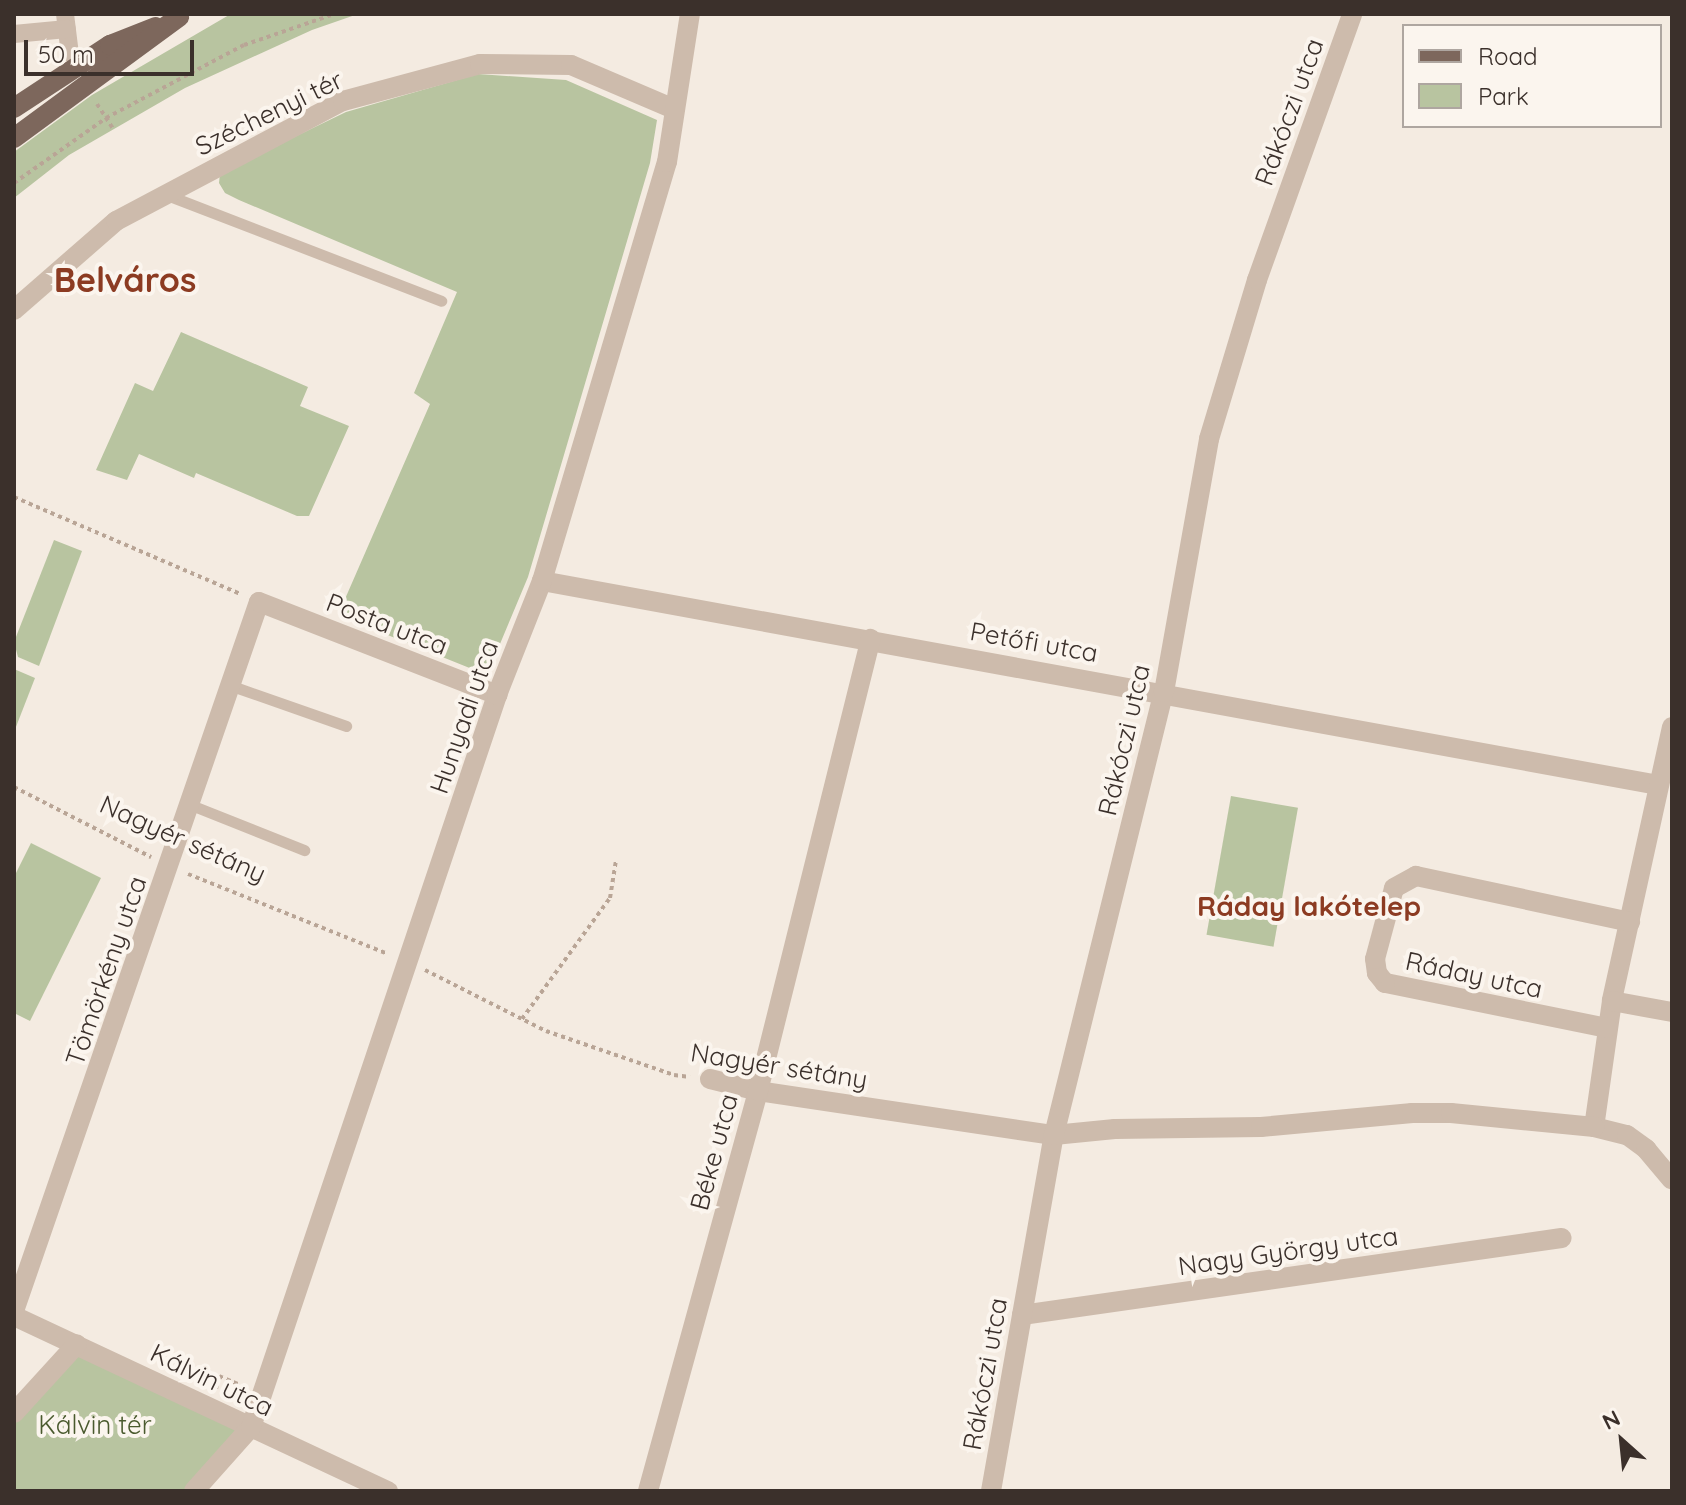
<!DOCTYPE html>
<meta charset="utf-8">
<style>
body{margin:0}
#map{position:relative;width:1686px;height:1505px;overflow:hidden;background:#f4ebe1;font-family:Quicksand,sans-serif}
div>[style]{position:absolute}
.green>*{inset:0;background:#b8c4a0;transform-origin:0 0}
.path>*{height:4px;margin-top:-2px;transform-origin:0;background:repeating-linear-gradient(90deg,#b9a596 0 4px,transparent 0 8px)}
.service>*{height:11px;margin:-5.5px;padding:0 5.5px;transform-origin:5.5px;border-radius:5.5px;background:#cdbbac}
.pedestrian>*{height:18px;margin:-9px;padding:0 9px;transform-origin:9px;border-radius:9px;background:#cdbbac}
.minor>*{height:20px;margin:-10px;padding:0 10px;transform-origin:10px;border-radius:10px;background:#cdbbac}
.primary>*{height:20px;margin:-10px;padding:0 10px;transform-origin:10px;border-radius:10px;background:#7d675c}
span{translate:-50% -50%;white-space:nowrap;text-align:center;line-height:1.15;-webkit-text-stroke:8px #fbf5ee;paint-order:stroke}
.street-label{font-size:26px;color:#3b302b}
.park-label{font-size:26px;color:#4a5a2e}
.neighbourhood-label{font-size:28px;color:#8c3b22;font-weight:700}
.district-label{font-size:34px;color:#8c3b22;font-weight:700}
.frame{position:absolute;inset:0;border:16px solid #3b302b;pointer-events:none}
.legend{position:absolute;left:1402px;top:24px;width:260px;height:104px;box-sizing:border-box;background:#fbf5ee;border:2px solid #aea6a0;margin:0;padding:10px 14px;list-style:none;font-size:24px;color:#3b302b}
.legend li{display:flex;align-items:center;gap:16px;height:40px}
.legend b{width:40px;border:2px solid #aea6a0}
.north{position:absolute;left:1582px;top:1401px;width:80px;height:80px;-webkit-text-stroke:6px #fbf5ee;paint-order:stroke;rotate:333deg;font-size:22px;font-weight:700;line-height:32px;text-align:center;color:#3b302b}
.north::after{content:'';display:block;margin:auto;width:28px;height:36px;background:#3b302b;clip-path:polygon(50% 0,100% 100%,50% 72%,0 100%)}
.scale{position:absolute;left:24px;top:40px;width:170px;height:36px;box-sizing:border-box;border:4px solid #3b302b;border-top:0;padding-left:10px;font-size:24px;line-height:28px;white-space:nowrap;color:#3b302b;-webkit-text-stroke:6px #fbf5ee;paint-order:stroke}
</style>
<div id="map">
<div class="green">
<i style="clip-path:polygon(358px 14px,312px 30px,185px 88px,69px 155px,14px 198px,14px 152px,92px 95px,229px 15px)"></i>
<i style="clip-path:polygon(478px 74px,566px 80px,657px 120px,650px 163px,528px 577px,487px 675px,338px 615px,430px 404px,414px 393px,457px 292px,239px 200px,225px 193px,219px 183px,220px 173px,346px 112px)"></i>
<i style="clip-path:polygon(181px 332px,308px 387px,300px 406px,349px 426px,309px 516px,297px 516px,196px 473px,194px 478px,139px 454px,127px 480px,96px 470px,135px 383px,153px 391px)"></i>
<i style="clip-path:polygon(54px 540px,82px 551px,39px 666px,18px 657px,14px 642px)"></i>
<i style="clip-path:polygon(14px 669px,35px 678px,14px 732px)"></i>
<i style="left:1231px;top:796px;width:68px;height:141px;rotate:10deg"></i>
<i style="clip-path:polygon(31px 843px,101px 878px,30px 1021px,14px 1013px,14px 877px)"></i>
<i style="clip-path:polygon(77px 1344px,251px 1427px,194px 1491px,14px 1491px,14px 1413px)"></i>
</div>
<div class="path">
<i style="left:97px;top:104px;width:30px;rotate:57deg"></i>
<i style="left:14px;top:183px;width:113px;rotate:-35.2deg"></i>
<i style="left:106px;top:118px;width:156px;rotate:-27.9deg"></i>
<i style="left:244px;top:45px;width:95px;rotate:-19deg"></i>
<i style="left:14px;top:497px;width:246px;rotate:23.2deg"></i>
<i style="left:14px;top:787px;width:154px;rotate:27.1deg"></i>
<i style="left:188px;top:874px;width:215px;rotate:21.8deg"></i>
<i style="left:425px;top:970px;width:136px;rotate:26.8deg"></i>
<i style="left:546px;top:1031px;width:135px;rotate:19deg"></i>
<i style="left:674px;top:1075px;width:16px;rotate:7deg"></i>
<i style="left:522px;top:1019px;width:150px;rotate:-54deg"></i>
<i style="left:610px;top:898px;width:37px;rotate:-81deg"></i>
<i style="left:216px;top:1389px;width:13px;rotate:-77deg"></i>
<i style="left:219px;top:1376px;width:26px;rotate:23deg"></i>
</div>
<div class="service">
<i style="left:167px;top:195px;width:294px;rotate:21.1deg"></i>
<i style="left:232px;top:686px;width:121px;rotate:19.3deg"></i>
<i style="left:191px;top:805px;width:122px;rotate:21.7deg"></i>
</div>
<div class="pedestrian">
<i style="left:65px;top:14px;width:39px;rotate:83deg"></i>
<i style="left:14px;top:34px;width:53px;rotate:-5.4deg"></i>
</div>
<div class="minor">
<i style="left:14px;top:310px;width:135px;rotate:-41.1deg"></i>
<i style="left:116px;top:221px;width:257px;rotate:-27.9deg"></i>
<i style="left:343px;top:101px;width:142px;rotate:-15.1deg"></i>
<i style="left:480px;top:64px;width:91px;rotate:0.6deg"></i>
<i style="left:571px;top:65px;width:112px;rotate:23.1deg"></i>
<i style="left:542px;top:581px;width:1134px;rotate:10.36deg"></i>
<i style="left:1672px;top:727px;width:280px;rotate:102.4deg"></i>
<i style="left:1612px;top:1001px;width:127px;rotate:98.1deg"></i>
<i style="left:1594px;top:1127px;width:34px;rotate:14deg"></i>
<i style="left:1627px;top:1135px;width:24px;rotate:36deg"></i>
<i style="left:1646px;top:1149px;width:40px;rotate:50deg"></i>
<i style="left:1612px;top:1001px;width:61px;rotate:10.4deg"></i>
<i style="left:1607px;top:1028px;width:227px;rotate:-168.5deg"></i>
<i style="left:1385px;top:983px;width:13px;rotate:-129deg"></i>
<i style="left:1377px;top:973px;width:14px;rotate:-98deg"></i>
<i style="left:1375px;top:959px;width:73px;rotate:-75deg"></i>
<i style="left:1394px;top:888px;width:25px;rotate:-29deg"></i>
<i style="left:1416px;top:876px;width:219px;rotate:12.1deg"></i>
<i style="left:710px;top:1079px;width:49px;rotate:14deg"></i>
<i style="left:758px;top:1091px;width:299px;rotate:8.5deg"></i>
<i style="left:1054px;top:1135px;width:61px;rotate:-5.6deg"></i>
<i style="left:1115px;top:1129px;width:146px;rotate:-0.8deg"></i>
<i style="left:1261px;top:1127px;width:152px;rotate:-5.3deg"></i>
<i style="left:1412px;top:1113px;width:39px"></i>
<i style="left:1451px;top:1113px;width:144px;rotate:5.6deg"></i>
<i style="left:14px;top:1311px;width:750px;rotate:-70.94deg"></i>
<i style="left:259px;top:602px;width:256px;rotate:21.3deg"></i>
<i style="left:1022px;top:1315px;width:545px;rotate:-8.12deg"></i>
<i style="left:14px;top:1316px;width:413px;rotate:25.1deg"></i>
<i style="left:14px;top:1413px;width:93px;rotate:-47.6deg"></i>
<i style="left:194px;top:1491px;width:86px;rotate:-48.3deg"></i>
<i style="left:251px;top:1427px;width:772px;rotate:-71.42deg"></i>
<i style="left:497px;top:695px;width:123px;rotate:-68.5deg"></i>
<i style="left:542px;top:581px;width:437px;rotate:-73.4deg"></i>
<i style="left:667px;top:162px;width:150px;rotate:-81.2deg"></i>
<i style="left:648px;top:1491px;width:415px;rotate:-74.6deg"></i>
<i style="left:758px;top:1091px;width:466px;rotate:-76deg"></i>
<i style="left:991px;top:1491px;width:362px;rotate:-80deg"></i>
<i style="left:1054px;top:1135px;width:456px;rotate:-76.1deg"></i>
<i style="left:1164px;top:692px;width:257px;rotate:-79.9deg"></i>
<i style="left:1209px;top:439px;width:166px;rotate:-73.2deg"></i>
<i style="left:1257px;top:280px;width:282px;rotate:-70.3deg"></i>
</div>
<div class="primary">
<i style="left:14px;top:108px;width:115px;rotate:-33.3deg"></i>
<i style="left:110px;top:45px;width:49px;rotate:-21.4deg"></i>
<i style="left:14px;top:138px;width:205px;rotate:-36.3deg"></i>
</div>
<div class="street-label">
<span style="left:1289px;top:112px;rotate:-70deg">Rákóczi utca</span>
<span style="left:269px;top:113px;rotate:-26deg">Széchenyi tér</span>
<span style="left:387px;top:624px;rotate:21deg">Posta utca</span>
<span style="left:1034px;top:642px;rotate:10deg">Petőfi utca</span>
<span style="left:464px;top:717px;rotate:-71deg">Hunyadi utca</span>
<span style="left:1124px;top:740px;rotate:-77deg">Rákóczi utca</span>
<span style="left:183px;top:839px;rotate:24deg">Nagyér sétány</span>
<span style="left:106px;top:971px;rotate:-71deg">Tömörkény utca</span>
<span style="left:1474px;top:975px;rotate:12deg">Ráday utca</span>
<span style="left:779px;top:1066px;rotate:9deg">Nagyér sétány</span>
<span style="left:714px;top:1152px;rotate:-75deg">Béke utca</span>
<span style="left:1288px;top:1251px;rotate:-8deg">Nagy György utca</span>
<span style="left:985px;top:1374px;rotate:-80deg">Rákóczi utca</span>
<span style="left:212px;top:1380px;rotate:26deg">Kálvin utca</span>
</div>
<div class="park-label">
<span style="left:95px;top:1425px">Kálvin tér</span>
</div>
<div class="neighbourhood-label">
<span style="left:1309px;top:906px">Ráday lakótelep</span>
</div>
<div class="district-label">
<span style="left:125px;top:280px">Belváros</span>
</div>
<div class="frame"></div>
<ul class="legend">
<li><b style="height:10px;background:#7d675c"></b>Road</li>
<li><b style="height:22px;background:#b8c4a0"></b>Park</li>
</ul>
<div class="north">N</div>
<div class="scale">50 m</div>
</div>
